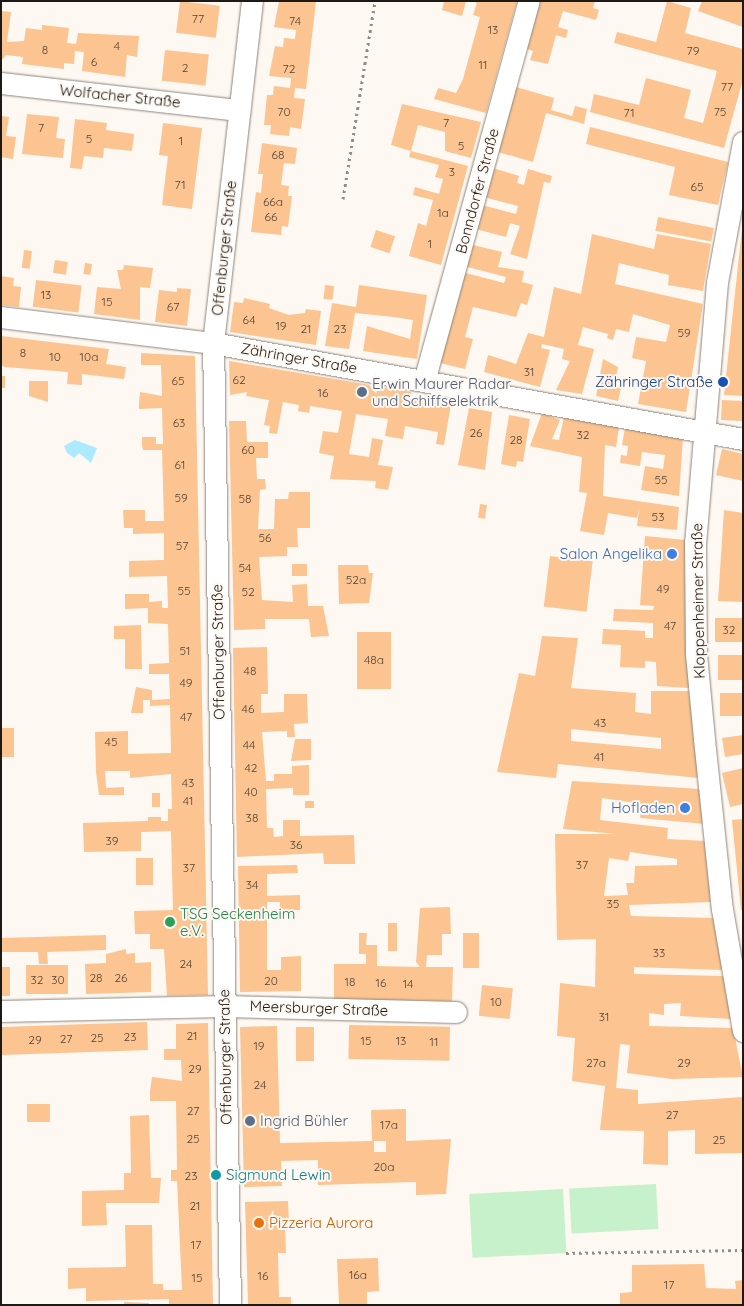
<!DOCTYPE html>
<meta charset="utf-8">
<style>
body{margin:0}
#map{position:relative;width:744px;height:1306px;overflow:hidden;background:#fef8f2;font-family:Quicksand,sans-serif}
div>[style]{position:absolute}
.green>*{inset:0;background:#c7f1ca;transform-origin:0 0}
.water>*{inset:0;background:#aceafd}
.building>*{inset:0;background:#fbc491;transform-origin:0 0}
.path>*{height:3px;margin-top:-1.5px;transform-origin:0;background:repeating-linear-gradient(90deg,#918c87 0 2.5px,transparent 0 6.5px)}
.roads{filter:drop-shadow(0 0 1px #8d847b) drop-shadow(0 0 1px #8d847b)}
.minor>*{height:21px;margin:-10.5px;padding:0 10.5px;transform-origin:10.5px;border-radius:10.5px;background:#fff}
.dots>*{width:14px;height:14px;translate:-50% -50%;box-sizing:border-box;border:2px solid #fef8f2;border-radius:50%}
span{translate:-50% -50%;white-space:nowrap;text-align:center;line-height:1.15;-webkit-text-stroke:4px #fef8f2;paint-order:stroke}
.number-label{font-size:12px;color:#544435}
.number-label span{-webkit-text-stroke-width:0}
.street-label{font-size:15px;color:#1d1916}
.transit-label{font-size:15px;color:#164399}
.right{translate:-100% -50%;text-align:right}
.service-label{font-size:15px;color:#4e5e75}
.left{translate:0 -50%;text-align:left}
.shop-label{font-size:15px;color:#366cbe}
.leisure-label{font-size:15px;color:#27864d}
.culture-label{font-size:15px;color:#0d838f}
.food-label{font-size:15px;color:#c56008}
.frame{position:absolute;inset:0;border:2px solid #1d1916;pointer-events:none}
</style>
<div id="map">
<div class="green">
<i style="left:656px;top:1184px;width:45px;height:87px;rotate:87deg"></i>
<i style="left:563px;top:1189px;width:64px;height:94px;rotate:87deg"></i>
</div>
<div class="water">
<i style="clip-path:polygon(75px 440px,97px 448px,91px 463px,79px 453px,74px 458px,67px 453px,64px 446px)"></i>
</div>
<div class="building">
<i style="left:180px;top:1px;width:40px;height:32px;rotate:7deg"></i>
<i style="clip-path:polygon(279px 1px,316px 1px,306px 89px,295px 88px,294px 98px,305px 99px,301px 129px,290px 127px,289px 136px,270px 134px,271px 125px,264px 125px,267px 95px,273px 95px,274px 86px,290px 88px,291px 78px,269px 76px,275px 46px,283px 47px,284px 38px,295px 39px,296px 30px,274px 27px)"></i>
<i style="clip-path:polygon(444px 1px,466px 1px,462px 16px,442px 10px)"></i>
<i style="clip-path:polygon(472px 1px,517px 1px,486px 113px,434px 99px,438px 88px,456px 93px,463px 79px,480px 17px,473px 15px,477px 3px)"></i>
<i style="clip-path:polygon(540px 1px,595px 1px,593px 8px,599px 10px,596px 20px,563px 11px,558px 27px,568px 30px,566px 38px,556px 35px,548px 64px,530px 60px,533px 51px,527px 49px)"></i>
<i style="clip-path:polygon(667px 1px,691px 8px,685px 33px,743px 49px,743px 79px,724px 148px,590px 112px,594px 94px,639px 105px,646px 78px,691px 90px,684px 118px,703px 123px,717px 71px,614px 43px,617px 32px,656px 42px)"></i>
<i style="clip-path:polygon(702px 1px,743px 1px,743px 27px,698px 11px)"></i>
<i style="clip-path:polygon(1px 11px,11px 12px,7px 42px,24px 41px,26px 28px,42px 30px,42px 25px,69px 28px,67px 43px,76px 44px,78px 33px,139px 36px,137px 57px,127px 55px,125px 77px,82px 71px,84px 52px,75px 51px,74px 64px,64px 63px,64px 69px,22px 64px,23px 57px,6px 55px,1px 61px)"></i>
<i style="left:165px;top:50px;width:44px;height:31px;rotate:6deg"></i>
<i style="clip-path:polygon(516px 87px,554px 98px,551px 110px,572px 116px,575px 106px,587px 109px,584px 124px,546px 113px,533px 162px,498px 152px)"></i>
<i style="clip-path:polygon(402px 104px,481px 122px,471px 158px,445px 151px,445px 132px,418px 125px,411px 151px,391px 145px)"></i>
<i style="clip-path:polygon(27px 114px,59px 117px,56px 138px,65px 139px,63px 158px,22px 154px)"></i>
<i style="clip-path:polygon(1px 116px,9px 117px,6px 136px,16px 137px,13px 159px,1px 157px)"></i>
<i style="clip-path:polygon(75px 119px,107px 123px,106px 130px,134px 134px,132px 151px,104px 148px,103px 158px,84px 156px,82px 169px,70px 168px)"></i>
<i style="clip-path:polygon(163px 123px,202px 128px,192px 209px,162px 205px,168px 156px,159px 155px)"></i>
<i style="clip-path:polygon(590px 127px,728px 162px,718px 205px,669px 195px,675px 167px,586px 144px)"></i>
<i style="clip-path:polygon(262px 143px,297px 148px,295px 164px,284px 163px,281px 185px,289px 186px,288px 196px,292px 196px,288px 227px,282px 226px,281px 235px,251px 232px,256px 192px,261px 193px,262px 182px,263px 174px,258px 174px)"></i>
<i style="clip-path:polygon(411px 151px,468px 166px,441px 265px,409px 256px,418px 223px,426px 226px,433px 200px,413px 195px,415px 187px,439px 194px,443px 179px,435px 177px,439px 165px,409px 157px)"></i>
<i style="clip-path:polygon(493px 168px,519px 176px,517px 183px,524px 185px,528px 169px,552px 176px,550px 183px,544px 182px,527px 259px,510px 254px,520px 226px,510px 223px,506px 237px,476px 229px,482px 205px,516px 214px,518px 206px,484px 197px)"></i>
<i style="left:658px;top:217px;width:57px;height:14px;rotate:11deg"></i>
<i style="clip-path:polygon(743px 219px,743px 396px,724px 395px)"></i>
<i style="left:376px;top:230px;width:20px;height:18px;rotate:18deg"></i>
<i style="clip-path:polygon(592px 234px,654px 249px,657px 234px,711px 244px,703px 291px,668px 285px,669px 275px,619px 263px,615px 284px,703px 304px,686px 412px,638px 404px,646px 361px,632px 358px,636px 337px,666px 342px,670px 325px,633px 314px,629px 332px,616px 329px,613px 340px,607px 338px,608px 334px,583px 327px,578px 345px,594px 349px,582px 394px,556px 390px,570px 361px,562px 359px,564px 349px,542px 344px,541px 348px,550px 350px,540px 387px,484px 372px,488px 355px,516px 364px,528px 333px,544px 337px,554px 287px,581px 294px)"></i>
<i style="clip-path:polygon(469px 244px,502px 252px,498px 267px,524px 271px,522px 282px,533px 285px,527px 305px,521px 303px,516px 317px,473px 307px,465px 337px,473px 339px,465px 369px,440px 363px,462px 272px,504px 283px,506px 277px,464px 266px)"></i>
<i style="left:24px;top:250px;width:8px;height:18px;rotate:7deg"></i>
<i style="left:55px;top:260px;width:13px;height:13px;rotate:9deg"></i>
<i style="left:85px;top:263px;width:7px;height:11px;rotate:8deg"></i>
<i style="clip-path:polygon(124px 265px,153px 268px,150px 288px,140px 287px,140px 320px,94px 314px,97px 287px,121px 289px,117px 270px,123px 270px)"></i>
<i style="clip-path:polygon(1px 276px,14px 278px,13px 286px,21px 287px,19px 307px,1px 305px)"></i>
<i style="left:36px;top:280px;width:46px;height:27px;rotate:7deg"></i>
<i style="left:325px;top:285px;width:9px;height:14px;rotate:6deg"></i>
<i style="clip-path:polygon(359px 285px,427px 295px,417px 359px,363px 351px,367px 326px,410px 339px,413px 320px,394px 317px,355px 313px,349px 349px,325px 346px,332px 303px,356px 307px)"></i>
<i style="clip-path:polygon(177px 288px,191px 289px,187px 326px,155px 322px,159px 290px,177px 292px)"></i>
<i style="clip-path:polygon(244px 298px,270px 304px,269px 308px,289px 315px,305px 313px,306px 309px,321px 311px,316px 345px,230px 332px,234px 302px,243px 303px)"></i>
<i style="clip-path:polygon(1px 336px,109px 349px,106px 364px,126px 367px,124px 379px,82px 374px,82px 385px,67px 384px,68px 372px,5px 367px,1px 365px)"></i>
<i style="clip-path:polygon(141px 353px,195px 356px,208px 995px,167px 996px,164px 949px,150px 949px,150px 934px,135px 934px,134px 911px,173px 910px,171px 831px,141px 832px,141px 851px,84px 852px,83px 823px,148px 821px,148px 817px,161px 817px,161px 821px,168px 821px,168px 809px,172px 809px,171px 774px,130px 778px,130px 771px,105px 771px,106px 788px,124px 787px,124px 795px,99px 795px,96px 772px,95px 732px,128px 731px,128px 754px,171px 753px,170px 705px,150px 706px,150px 700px,143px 700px,143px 713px,131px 713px,136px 687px,152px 690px,152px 700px,170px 699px,169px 674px,149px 674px,149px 664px,169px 663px,168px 624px,148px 623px,148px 608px,125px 609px,125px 594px,149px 594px,149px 602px,162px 601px,162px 608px,168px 608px,167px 576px,129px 577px,129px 561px,164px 560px,164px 533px,133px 534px,133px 528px,124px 528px,123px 510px,145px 510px,145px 521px,164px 521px,162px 450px,143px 450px,142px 445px,142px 437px,156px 437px,156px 444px,163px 444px,162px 408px,139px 409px,139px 403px,140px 392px,162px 396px,161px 365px,141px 365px)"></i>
<i style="clip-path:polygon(603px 359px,618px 367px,614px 386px,621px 388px,618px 401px,596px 396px)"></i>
<i style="clip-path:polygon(229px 361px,411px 392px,410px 397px,451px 404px,444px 445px,436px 444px,438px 432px,405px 426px,403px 439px,385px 436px,388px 419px,356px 414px,349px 454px,369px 457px,372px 438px,383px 440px,378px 465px,393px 467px,388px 490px,375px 488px,376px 481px,330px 479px,334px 456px,319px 453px,323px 431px,338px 433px,342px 411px,310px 406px,309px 413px,298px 411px,299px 405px,283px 402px,277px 434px,269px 433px,270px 426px,264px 425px,269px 400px,246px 396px,247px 392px,230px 395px)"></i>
<i style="left:1px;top:376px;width:4px;height:12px"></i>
<i style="clip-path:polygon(29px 381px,48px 381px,48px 402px,29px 396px)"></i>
<i style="left:722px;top:400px;width:21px;height:20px;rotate:3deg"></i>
<i style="clip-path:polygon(469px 408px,492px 412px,485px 470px,458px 465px)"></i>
<i style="clip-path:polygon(542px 413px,560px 420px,552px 439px,559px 440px,564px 417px,619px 427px,616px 447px,605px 445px,603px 496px,679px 507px,677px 530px,637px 526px,639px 508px,637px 518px,608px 513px,604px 535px,580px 531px,587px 493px,579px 492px,582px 457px,530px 446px)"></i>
<i style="clip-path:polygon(509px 415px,530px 419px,523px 462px,517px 461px,516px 467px,501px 464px)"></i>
<i style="clip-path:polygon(229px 421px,246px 421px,247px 442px,268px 442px,268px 458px,256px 458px,257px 479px,265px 479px,266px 489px,260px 490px,258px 529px,274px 529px,275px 499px,288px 499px,289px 492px,310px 492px,310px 528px,297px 528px,298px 547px,287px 547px,287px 556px,259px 557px,262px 600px,293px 602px,292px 585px,307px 584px,308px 606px,323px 606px,329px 636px,311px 637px,309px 619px,265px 619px,265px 629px,234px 630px)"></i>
<i style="clip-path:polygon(625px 428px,683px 437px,679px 496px,641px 490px,645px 466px,663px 469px,665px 455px,642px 452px,640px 466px,620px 463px,621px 455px,627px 456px,628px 446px,622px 445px)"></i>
<i style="clip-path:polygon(722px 449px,743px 454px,743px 481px,716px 475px)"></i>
<i style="left:480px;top:504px;width:7px;height:14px;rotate:8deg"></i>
<i style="clip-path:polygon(724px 510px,743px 513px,743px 602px,718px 601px)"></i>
<i style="clip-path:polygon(645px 536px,685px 540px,689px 688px,657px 686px,656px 662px,645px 661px,645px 668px,620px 667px,621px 645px,602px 644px,603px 629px,645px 631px,645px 638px,653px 638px,653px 623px,613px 621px,614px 609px,653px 610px,654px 606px,640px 605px)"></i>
<i style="left:550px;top:556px;width:43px;height:51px;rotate:7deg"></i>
<i style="left:307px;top:564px;width:12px;height:15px;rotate:90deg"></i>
<i style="clip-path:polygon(338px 565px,368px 565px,369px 573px,373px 573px,369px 603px,339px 604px)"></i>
<i style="left:715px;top:618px;width:28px;height:24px"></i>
<i style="clip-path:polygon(141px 625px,142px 669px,125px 669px,125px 639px,114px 639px,114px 626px)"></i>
<i style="left:357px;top:632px;width:34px;height:57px"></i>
<i style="clip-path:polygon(evenodd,542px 636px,578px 638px,571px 688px,636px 693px,635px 712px,651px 714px,651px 691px,689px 691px,699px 778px,558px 764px,556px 778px,497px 772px,519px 673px,535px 676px,542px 636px,571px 729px,661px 738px,661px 749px,571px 741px,571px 729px)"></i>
<i style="clip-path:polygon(267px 647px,268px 694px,261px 694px,261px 713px,284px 712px,284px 694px,307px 694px,308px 723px,294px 724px,295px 737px,287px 737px,287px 731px,262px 732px,266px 781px,274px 781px,274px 774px,292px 774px,292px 766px,309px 765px,309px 795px,293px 795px,293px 788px,266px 789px,267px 828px,273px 828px,274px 837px,283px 836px,283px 820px,300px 820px,300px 836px,354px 835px,355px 864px,324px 864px,323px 853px,237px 857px,233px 648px)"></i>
<i style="left:743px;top:655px;width:25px;height:25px;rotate:90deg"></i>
<i style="left:743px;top:693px;width:23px;height:23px;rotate:90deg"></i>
<i style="left:1px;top:728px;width:13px;height:29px"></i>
<i style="clip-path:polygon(743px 735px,743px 754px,725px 757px,722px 738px)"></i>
<i style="clip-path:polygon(295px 739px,311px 739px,311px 760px,291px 761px)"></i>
<i style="clip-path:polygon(743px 768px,743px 804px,730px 807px,722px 773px)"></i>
<i style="clip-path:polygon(evenodd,572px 781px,700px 789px,705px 824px,640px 818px,642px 804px,602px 798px,600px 820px,668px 828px,667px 839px,706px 841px,711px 902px,629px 905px,631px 916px,716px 918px,725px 970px,634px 967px,634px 974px,725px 976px,731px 1019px,680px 1016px,681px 1003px,664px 1004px,664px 1015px,649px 1013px,649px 1026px,733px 1028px,743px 1077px,672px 1079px,627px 1073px,630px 1045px,620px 1044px,616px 1088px,638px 1090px,638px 1104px,743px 1097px,743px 1153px,695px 1154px,695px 1130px,668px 1131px,668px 1165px,643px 1164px,644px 1131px,600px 1130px,605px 1086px,572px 1081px,575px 1038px,557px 1036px,560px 983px,595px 987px,596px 939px,557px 940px,555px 834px,616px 834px,563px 829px,572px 781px,630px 852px,677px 859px,677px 865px,635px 866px,634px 883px,626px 883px,628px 895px,604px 896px,609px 858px,628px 861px,630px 852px)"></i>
<i style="left:160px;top:793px;width:14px;height:8px;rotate:90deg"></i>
<i style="left:305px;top:801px;width:9px;height:7px"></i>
<i style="clip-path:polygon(743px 819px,743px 910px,741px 910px,732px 820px)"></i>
<i style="left:136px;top:858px;width:17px;height:27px"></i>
<i style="clip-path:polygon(297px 865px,298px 873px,267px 874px,267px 896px,300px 895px,300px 910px,280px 910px,280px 902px,267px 902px,267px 970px,281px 970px,281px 957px,301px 956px,301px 991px,240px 992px,238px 866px)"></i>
<i style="clip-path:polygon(450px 907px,451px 934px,442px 934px,442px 955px,427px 955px,426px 967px,453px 967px,452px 1001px,334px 1000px,334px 964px,366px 964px,366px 954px,359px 954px,359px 933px,367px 933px,366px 945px,377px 945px,377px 966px,420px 967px,416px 962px,420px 908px)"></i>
<i style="left:397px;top:923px;width:28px;height:9px;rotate:90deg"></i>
<i style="left:463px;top:933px;width:16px;height:35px"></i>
<i style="clip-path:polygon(106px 935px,106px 950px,47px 952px,48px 964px,39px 964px,38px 952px,1px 952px,1px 938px)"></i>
<i style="clip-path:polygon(126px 949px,126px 954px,135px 953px,135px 963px,151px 962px,151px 992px,86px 994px,85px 964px,106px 963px,106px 954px)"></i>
<i style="left:68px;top:965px;width:29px;height:42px;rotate:90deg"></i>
<i style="left:1px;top:967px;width:9px;height:29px"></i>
<i style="left:482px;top:985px;width:31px;height:31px;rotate:6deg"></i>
<i style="left:147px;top:1022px;width:28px;height:146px;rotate:88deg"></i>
<i style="clip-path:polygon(208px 1023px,213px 1305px,169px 1305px,169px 1299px,86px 1301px,86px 1288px,68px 1289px,68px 1268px,126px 1267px,125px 1225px,152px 1225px,153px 1284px,163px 1284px,163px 1290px,182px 1290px,177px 1181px,171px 1181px,171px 1170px,177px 1170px,176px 1101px,150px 1101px,150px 1091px,152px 1077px,182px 1081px,181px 1060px,164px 1060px,164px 1049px,176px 1049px,176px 1024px)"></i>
<i style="left:349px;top:1025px;width:101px;height:34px;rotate:1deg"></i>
<i style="clip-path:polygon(evenodd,277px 1026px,280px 1143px,372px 1141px,371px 1110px,406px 1109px,406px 1141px,451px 1139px,446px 1194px,416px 1195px,416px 1182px,318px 1185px,318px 1160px,281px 1161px,282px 1186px,244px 1187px,240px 1027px,277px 1026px,374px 1141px,386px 1141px,386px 1152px,374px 1152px,374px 1141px)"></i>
<i style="left:296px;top:1027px;width:18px;height:34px"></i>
<i style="left:27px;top:1104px;width:23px;height:18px"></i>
<i style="clip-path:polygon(149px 1115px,151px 1178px,161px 1178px,159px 1203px,106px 1203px,107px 1225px,82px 1226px,82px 1191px,124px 1190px,124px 1173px,131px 1173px,130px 1116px)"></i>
<i style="clip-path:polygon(288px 1201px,289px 1222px,278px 1222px,279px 1226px,285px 1226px,286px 1253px,278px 1253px,279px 1297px,291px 1297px,291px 1305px,248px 1305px,245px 1202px)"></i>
<i style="clip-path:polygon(378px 1258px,379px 1291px,367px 1292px,367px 1305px,339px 1305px,337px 1259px)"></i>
<i style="clip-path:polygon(704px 1264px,706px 1288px,736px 1289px,735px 1281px,743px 1280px,743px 1305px,620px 1305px,620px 1293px,632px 1292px,632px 1265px)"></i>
<i style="clip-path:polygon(124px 1302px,149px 1303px,149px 1305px,124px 1305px)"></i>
</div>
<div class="path">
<i style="left:343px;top:199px;width:201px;rotate:-80.8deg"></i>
<i style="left:566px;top:1253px;width:177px;rotate:-1deg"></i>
</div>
<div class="roads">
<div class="minor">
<i style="left:1px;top:83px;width:240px;rotate:6.5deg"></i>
<i style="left:743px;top:142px;width:142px;rotate:100.5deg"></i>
<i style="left:717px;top:282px;width:261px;rotate:94.8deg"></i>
<i style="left:695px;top:542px;width:112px;rotate:89.5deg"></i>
<i style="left:696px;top:654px;width:85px;rotate:84.6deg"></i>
<i style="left:704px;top:739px;width:171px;rotate:84deg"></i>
<i style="left:722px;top:909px;width:124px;rotate:80.2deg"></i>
<i style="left:1px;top:317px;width:214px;rotate:7deg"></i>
<i style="left:213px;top:343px;width:539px;rotate:10.27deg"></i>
<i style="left:424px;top:381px;width:394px;rotate:-74.6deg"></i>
<i style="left:1px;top:1011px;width:223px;rotate:-1.3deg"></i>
<i style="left:224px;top:1006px;width:232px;rotate:1.5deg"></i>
<i style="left:230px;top:1305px;width:962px;rotate:-91.01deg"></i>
<i style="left:213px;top:343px;width:344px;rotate:-83.5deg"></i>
</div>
</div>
<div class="dots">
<i style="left:723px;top:382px;background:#1a4fb4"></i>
<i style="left:362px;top:392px;background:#5c6f8a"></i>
<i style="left:672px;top:554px;background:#3f7fe0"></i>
<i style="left:685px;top:808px;background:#3f7fe0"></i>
<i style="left:170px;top:922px;background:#2e9e5b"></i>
<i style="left:250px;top:1121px;background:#5c6f8a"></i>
<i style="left:216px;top:1175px;background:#0f9aa8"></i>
<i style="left:259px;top:1223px;background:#e8710a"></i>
</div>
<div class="number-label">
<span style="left:198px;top:19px">77</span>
<span style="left:295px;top:21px">74</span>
<span style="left:493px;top:30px">13</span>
<span style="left:117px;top:46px">4</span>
<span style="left:45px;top:50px">8</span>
<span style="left:693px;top:51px">79</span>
<span style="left:94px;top:62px">6</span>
<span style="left:483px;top:65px">11</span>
<span style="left:185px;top:68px">2</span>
<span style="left:289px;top:69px">72</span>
<span style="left:727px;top:87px">77</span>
<span style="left:284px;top:112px">70</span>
<span style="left:720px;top:112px">75</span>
<span style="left:629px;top:113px">71</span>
<span style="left:446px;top:123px">7</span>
<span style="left:41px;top:128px">7</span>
<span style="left:89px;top:139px">5</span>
<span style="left:181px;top:141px">1</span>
<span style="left:461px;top:146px">5</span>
<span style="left:278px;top:155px">68</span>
<span style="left:452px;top:172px">3</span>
<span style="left:180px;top:185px">71</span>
<span style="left:697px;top:187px">65</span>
<span style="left:273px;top:202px">66a</span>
<span style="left:443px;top:213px">1a</span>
<span style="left:271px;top:217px">66</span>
<span style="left:430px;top:244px">1</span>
<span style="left:46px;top:295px">13</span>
<span style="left:107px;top:302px">15</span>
<span style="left:173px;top:307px">67</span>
<span style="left:249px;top:320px">64</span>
<span style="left:281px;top:326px">19</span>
<span style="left:306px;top:329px">21</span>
<span style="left:340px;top:329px">23</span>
<span style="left:684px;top:333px">59</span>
<span style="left:23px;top:353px">8</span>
<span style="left:55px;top:357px">10</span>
<span style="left:89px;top:357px">10a</span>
<span style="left:529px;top:372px">31</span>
<span style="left:239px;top:380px">62</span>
<span style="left:178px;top:381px">65</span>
<span style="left:323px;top:393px">16</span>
<span style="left:179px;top:423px">63</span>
<span style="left:476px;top:433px">26</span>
<span style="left:583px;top:435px">32</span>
<span style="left:516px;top:440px">28</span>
<span style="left:248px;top:450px">60</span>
<span style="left:180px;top:465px">61</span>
<span style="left:661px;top:480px">55</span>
<span style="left:181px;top:498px">59</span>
<span style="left:245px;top:499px">58</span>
<span style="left:658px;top:517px">53</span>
<span style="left:265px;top:538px">56</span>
<span style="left:182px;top:546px">57</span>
<span style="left:245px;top:568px">54</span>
<span style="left:356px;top:580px">52a</span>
<span style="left:663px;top:589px">49</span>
<span style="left:184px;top:591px">55</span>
<span style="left:248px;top:592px">52</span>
<span style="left:670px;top:626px">47</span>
<span style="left:729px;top:630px">32</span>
<span style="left:185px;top:651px">51</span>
<span style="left:374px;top:660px">48a</span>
<span style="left:250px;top:671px">48</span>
<span style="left:186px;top:683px">49</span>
<span style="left:248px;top:709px">46</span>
<span style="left:186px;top:717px">47</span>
<span style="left:600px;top:723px">43</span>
<span style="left:111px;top:742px">45</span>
<span style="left:249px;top:745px">44</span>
<span style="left:599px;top:757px">41</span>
<span style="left:251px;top:768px">42</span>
<span style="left:188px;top:783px">43</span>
<span style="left:251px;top:792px">40</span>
<span style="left:188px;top:801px">41</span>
<span style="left:252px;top:818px">38</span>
<span style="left:112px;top:841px">39</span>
<span style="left:296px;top:845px">36</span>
<span style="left:582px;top:865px">37</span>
<span style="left:189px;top:868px">37</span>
<span style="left:252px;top:885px">34</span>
<span style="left:613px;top:904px">35</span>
<span style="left:659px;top:953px">33</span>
<span style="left:186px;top:964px">24</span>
<span style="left:96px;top:978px">28</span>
<span style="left:121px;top:978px">26</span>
<span style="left:37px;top:980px">32</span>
<span style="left:58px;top:980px">30</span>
<span style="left:271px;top:981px">20</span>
<span style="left:350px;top:982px">18</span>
<span style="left:381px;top:983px">16</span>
<span style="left:408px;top:984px">14</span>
<span style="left:496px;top:1002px">10</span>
<span style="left:604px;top:1017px">31</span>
<span style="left:192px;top:1036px">21</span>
<span style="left:130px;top:1037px">23</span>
<span style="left:97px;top:1038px">25</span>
<span style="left:66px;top:1039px">27</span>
<span style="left:35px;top:1040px">29</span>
<span style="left:366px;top:1041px">15</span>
<span style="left:401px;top:1041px">13</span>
<span style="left:434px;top:1042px">11</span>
<span style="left:259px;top:1046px">19</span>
<span style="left:596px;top:1063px">27a</span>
<span style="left:684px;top:1063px">29</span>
<span style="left:195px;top:1069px">29</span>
<span style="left:260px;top:1085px">24</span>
<span style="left:193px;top:1111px">27</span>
<span style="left:672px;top:1115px">27</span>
<span style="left:389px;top:1125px">17a</span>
<span style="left:193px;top:1139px">25</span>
<span style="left:719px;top:1140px">25</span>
<span style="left:384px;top:1167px">20a</span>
<span style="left:191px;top:1176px">23</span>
<span style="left:195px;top:1206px">21</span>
<span style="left:196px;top:1245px">17</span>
<span style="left:358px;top:1275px">16a</span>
<span style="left:263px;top:1276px">16</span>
<span style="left:197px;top:1278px">15</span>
<span style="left:669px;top:1285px">17</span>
</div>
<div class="street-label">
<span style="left:120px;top:96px;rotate:6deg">Wolfacher Straße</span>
<span style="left:477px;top:191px;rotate:-75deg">Bonndorfer Straße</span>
<span style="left:224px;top:248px;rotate:-84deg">Offenburger Straße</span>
<span style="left:299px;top:358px;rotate:10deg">Zähringer Straße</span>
<span style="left:698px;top:601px;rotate:-91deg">Kloppenheimer Straße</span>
<span style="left:218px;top:652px;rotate:-91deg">Offenburger Straße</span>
<span style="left:319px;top:1008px;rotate:2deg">Meersburger Straße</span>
<span style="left:225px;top:1057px;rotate:-91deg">Offenburger Straße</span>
</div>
<div class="transit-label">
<span class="right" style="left:713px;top:382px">Zähringer Straße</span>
</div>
<div class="service-label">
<span class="left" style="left:372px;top:392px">Erwin Maurer Radar<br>und Schiffselektrik</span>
<span class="left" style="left:260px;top:1121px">Ingrid Bühler</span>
</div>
<div class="shop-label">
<span class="right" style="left:662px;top:554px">Salon Angelika</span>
<span class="right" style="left:675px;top:808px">Hofladen</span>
</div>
<div class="leisure-label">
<span class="left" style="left:180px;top:922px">TSG Seckenheim<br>e.V.</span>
</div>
<div class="culture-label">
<span class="left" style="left:226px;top:1175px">Sigmund Lewin</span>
</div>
<div class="food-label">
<span class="left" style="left:269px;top:1223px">Pizzeria Aurora</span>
</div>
<div class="frame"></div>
</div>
